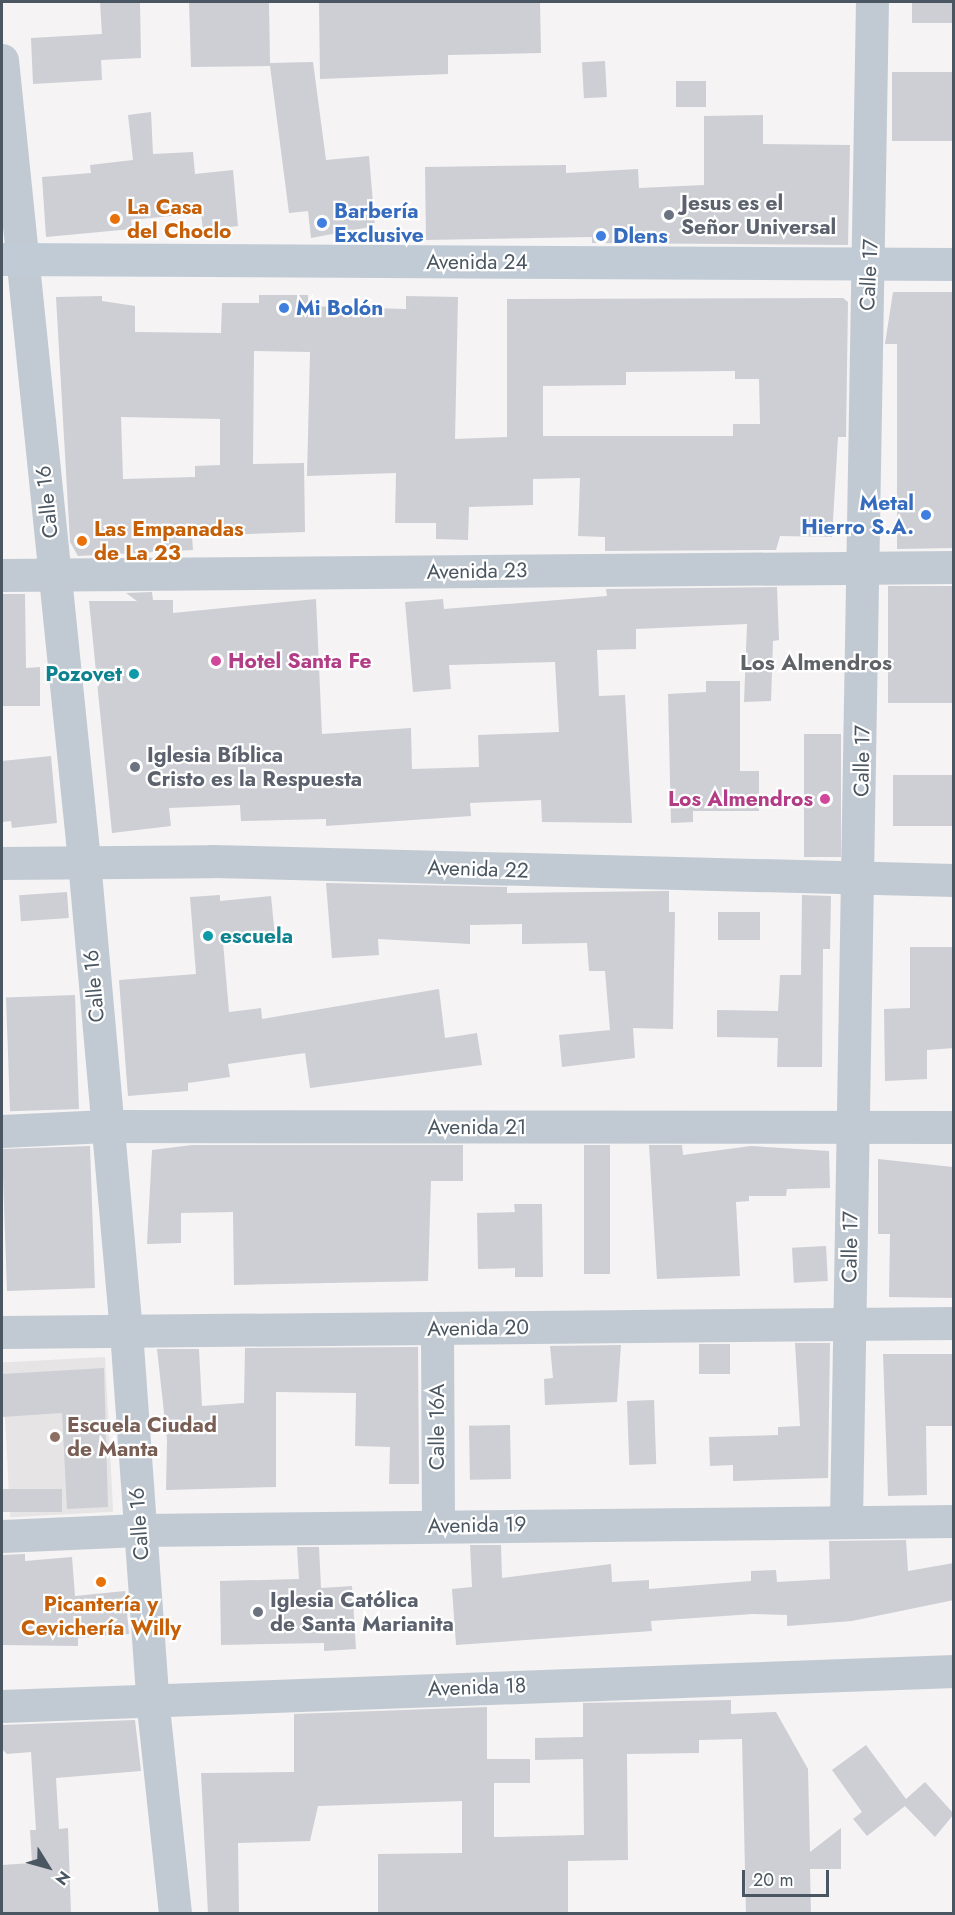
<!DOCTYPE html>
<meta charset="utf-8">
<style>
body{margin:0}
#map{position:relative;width:955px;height:1915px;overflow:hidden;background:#f5f3f3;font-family:Jost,sans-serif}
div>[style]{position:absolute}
.education>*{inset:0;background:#e6e4e5;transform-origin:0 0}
.building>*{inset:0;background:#cdcfd5;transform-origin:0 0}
.street>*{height:33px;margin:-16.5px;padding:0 16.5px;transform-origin:16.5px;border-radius:16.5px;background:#c1cad2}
.secondary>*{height:33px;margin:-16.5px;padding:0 16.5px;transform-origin:16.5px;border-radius:16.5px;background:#c1cbd6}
.dots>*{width:16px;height:16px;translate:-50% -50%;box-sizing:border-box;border:3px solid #fff;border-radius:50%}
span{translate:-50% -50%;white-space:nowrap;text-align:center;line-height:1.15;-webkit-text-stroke:4.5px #fff;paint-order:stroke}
.worship-label{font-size:21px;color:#5b616d;font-weight:700}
.left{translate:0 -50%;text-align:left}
.food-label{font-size:21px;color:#c56008;font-weight:700}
.shop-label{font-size:21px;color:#366cbe;font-weight:700}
.right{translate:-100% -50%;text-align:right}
.street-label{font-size:21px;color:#4a5661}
.hotel-label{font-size:21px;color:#b23c85;font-weight:700}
.culture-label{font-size:21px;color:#0d838f;font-weight:700}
.education-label{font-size:21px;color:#785e54;font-weight:700}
.neighbourhood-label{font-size:22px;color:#5f6368;font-weight:700}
.frame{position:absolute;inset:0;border:3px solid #4a5661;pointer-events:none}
.north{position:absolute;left:18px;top:1837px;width:60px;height:60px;-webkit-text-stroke:4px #fff;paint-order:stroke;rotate:127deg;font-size:16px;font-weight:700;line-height:24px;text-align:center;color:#4a5661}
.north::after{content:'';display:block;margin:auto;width:21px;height:27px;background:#4a5661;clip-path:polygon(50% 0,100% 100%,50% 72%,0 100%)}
.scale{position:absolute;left:742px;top:1870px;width:87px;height:27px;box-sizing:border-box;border:3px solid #4a5661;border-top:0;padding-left:8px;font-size:18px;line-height:21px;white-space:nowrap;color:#4a5661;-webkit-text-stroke:4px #fff;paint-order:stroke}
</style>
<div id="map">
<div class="education">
<i style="left:105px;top:1357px;width:155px;height:103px;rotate:87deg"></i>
</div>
<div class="building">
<i style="clip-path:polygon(100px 2px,140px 2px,141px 58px,101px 60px,102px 80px,33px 84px,31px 38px,102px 34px)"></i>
<i style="clip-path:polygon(189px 2px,269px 2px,270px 63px,313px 62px,326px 160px,369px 156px,375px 226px,311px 238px,308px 211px,289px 213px,270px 66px,191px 67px)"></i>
<i style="clip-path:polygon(319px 2px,540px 2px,541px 53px,448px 55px,448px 74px,320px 79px)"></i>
<i style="left:954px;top:2px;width:21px;height:42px;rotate:90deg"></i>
<i style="left:605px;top:61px;width:36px;height:23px;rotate:87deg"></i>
<i style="left:892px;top:72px;width:62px;height:69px"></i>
<i style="left:676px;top:81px;width:30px;height:26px"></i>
<i style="clip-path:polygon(151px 112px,153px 154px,193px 152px,195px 174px,233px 170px,238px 226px,203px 230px,201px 213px,131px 220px,132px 229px,46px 237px,42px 177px,91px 173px,90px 165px,133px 160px,128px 115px)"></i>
<i style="clip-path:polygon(763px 115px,763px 144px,850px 145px,848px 245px,592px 243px,592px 237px,426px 240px,425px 167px,566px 165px,566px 173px,638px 169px,639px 188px,704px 185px,704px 116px)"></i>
<i style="clip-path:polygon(893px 292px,954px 292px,954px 548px,897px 549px,897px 344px,885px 344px)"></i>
<i style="clip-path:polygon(evenodd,259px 295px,308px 295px,308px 306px,406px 309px,406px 296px,458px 297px,455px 439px,507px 437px,507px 299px,843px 298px,848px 302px,846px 437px,838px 437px,832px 537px,780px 536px,776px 550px,605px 551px,605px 537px,578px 536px,580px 478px,533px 479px,533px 505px,469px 507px,468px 540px,436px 539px,436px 523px,395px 523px,396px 473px,307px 476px,310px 352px,254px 351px,253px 464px,304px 463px,305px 532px,192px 536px,193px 550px,78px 556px,70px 542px,56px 297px,102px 296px,102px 301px,135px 306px,135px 332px,221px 333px,222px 303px,259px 303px,259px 295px,735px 371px,735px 379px,759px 379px,760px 424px,733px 424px,733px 436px,543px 436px,543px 386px,626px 385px,626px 372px,735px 371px,259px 295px,121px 417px,220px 419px,220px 465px,195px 466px,195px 477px,123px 479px,121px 417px)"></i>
<i style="left:888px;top:586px;width:66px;height:117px"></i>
<i style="clip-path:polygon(777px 587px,779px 640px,773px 641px,771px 701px,744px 702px,747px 624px,636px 629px,636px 649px,597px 650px,599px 696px,625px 695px,632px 823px,542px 822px,541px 800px,470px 803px,471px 816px,326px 826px,326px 819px,241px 821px,240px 805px,169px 808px,171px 826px,112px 833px,89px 601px,137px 601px,126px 593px,152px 592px,153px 600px,173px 600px,173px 613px,316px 599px,322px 734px,411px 728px,412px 769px,479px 767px,478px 735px,559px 732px,555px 662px,449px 665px,451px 689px,413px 692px,405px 602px,443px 599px,444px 609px,607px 596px,606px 589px)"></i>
<i style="clip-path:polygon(2px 594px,25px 594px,26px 668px,40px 667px,40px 706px,2px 706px)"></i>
<i style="clip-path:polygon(706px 681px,740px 681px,740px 771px,759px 771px,759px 811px,693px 811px,693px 822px,671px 823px,668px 694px,706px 692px)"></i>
<i style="left:804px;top:734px;width:37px;height:123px"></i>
<i style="clip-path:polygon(51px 756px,57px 823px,12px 828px,11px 821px,2px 822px,2px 761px)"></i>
<i style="left:893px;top:775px;width:61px;height:51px"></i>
<i style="clip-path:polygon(326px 883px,507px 887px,507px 893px,669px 891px,669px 912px,675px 912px,673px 1029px,633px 1028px,635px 1058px,562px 1067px,559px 1035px,610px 1030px,605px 971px,589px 971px,587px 943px,522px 944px,522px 924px,470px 925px,470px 944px,378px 939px,379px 955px,332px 958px)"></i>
<i style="left:67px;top:892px;width:26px;height:48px;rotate:86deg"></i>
<i style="clip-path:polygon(220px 895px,220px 901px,271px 896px,275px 937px,223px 942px,229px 1012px,261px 1008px,262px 1019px,439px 989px,445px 1038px,477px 1033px,482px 1065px,310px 1088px,305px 1053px,228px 1064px,230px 1077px,188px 1083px,188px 1091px,128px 1096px,119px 980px,196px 974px,190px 897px)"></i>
<i style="clip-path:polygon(802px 895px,831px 896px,830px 949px,823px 949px,822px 1067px,777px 1067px,778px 1038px,717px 1037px,717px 1010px,778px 1011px,780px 975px,801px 975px)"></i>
<i style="left:718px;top:912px;width:42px;height:28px"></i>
<i style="clip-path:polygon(910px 947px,954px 947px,954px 1048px,927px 1050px,927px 1079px,885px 1081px,884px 1009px,910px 1008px)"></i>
<i style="left:75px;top:995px;width:114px;height:69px;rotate:88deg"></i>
<i style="clip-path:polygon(192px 1145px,463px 1145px,463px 1181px,431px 1181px,428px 1281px,234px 1285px,233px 1212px,181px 1213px,181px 1243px,147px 1244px,152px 1150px)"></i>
<i style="left:584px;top:1145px;width:26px;height:129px"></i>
<i style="clip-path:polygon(649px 1145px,682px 1145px,683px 1155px,751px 1146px,829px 1151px,830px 1188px,787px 1189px,786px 1196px,749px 1196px,749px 1201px,736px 1202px,740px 1276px,657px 1279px)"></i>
<i style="left:90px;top:1146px;width:142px;height:88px;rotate:88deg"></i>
<i style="clip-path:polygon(878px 1159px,953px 1167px,954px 1298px,889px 1297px,890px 1234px,878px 1234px)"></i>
<i style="clip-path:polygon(514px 1204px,542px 1204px,543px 1277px,515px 1277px,515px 1268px,478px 1269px,477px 1213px,515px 1212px)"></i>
<i style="left:826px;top:1246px;width:35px;height:34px;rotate:87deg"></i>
<i style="clip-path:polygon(795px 1343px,830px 1343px,828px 1478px,733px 1481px,733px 1465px,710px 1466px,709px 1437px,778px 1435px,778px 1427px,800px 1426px)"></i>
<i style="left:699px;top:1344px;width:31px;height:30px"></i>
<i style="clip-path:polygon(621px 1345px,617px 1402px,545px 1405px,544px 1379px,553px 1378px,550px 1346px)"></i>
<i style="clip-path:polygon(418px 1347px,419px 1484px,389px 1484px,390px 1447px,355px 1446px,356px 1393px,276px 1392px,276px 1487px,166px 1490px,167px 1440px,157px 1349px,199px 1349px,202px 1406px,244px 1403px,245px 1348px)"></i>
<i style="clip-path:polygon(883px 1354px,954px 1354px,954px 1426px,926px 1426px,927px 1495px,888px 1496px)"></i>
<i style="clip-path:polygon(104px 1368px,108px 1507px,67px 1509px,62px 1413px,2px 1417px,2px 1374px)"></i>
<i style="left:654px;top:1400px;width:64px;height:27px;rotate:88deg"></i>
<i style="left:510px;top:1425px;width:54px;height:41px;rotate:89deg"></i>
<i style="left:62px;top:1489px;width:23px;height:60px;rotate:90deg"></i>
<i style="clip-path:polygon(906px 1540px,908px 1571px,954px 1563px,954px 1600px,852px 1621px,787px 1626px,787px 1615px,753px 1614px,651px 1621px,652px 1631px,456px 1645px,452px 1589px,472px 1587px,470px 1545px,501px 1545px,502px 1578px,611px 1564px,612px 1582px,649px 1580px,649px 1589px,751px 1581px,751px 1571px,776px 1570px,777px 1582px,830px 1579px,829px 1541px)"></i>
<i style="clip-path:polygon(297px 1547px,319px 1547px,321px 1588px,352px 1586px,356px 1649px,324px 1651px,324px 1643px,221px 1645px,220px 1581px,299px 1579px)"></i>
<i style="clip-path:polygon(25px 1554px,25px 1561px,72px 1557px,75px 1596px,125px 1591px,129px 1634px,78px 1638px,78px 1646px,2px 1645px,2px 1555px)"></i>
<i style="clip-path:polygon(731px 1700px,731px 1714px,776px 1712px,808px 1769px,810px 1852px,841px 1828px,841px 1869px,810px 1869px,811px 1914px,746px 1914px,742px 1739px,699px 1740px,699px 1753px,627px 1754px,628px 1860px,568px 1861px,568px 1914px,378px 1914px,378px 1854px,462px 1853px,462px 1801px,318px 1806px,310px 1841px,238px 1843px,239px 1914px,208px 1914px,201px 1773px,294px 1772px,294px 1714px,487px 1707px,487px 1759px,530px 1759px,530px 1783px,494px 1783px,494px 1837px,584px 1835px,583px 1759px,535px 1760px,535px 1738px,583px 1737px,583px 1703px)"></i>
<i style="clip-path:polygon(135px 1720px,141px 1771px,56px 1778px,59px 1829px,68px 1828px,71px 1914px,2px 1914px,2px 1865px,32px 1863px,30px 1830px,36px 1830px,31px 1752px,7px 1754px,2px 1749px,2px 1725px)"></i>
<i style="clip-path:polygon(866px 1745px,906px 1799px,925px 1782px,954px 1814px,935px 1837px,905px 1806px,867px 1836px,853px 1819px,862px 1812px,832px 1770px)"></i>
</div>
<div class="street">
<i style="left:2px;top:60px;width:805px;rotate:84.15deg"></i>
<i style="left:84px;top:861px;width:472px;rotate:84.9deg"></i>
<i style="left:126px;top:1331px;width:368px;rotate:85.9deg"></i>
<i style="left:152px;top:1698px;width:217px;rotate:83.9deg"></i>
<i style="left:2px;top:575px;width:952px;rotate:-0.48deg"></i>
<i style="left:2px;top:863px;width:210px;rotate:-0.5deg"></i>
<i style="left:212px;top:861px;width:742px;rotate:1.47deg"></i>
<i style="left:2px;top:1131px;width:104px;rotate:-2.8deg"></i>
<i style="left:106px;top:1126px;width:848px;rotate:0.07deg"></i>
<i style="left:437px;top:1329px;width:196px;rotate:89.7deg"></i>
<i style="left:2px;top:1332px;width:952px;rotate:-0.54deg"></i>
<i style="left:846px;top:1520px;width:1518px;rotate:-89.02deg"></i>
<i style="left:2px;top:1536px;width:137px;rotate:-2.5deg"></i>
<i style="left:139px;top:1530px;width:815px;rotate:-0.63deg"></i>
<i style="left:2px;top:1706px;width:953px;rotate:-2.11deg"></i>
</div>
<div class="secondary">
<i style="left:2px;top:259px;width:952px;rotate:0.3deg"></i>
</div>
<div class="dots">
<i style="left:669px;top:215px;background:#6b7280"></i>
<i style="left:115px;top:219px;background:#e8710a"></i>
<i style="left:322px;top:223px;background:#3f7fe0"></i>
<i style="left:601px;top:236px;background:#3f7fe0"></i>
<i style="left:284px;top:308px;background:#3f7fe0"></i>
<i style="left:926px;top:515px;background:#3f7fe0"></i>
<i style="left:82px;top:541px;background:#e8710a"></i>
<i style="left:216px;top:661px;background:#d1479c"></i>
<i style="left:134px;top:674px;background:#0f9aa8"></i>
<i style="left:135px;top:767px;background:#6b7280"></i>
<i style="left:825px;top:799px;background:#d1479c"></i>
<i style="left:208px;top:936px;background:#0f9aa8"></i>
<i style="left:55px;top:1437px;background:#8d6e63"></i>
<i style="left:101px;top:1582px;background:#e8710a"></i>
<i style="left:258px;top:1612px;background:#6b7280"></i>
</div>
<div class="worship-label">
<span class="left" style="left:681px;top:215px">Jesus es el<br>Señor Universal</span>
<span class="left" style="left:147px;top:767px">Iglesia Bíblica<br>Cristo es la Respuesta</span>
<span class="left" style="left:270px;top:1612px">Iglesia Católica<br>de Santa Marianita</span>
</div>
<div class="food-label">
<span class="left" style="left:127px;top:219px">La Casa<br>del Choclo</span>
<span class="left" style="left:94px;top:541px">Las Empanadas<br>de La 23</span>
<span style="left:101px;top:1616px">Picantería y<br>Cevichería Willy</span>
</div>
<div class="shop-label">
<span class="left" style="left:334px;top:223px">Barbería<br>Exclusive</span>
<span class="left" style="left:613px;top:236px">Dlens</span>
<span class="left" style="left:296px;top:308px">Mi Bolón</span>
<span class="right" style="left:914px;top:515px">Metal<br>Hierro S.A.</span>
</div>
<div class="street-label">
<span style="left:477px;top:262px">Avenida 24</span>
<span style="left:869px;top:275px;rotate:-87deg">Calle 17</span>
<span style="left:47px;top:502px;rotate:-96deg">Calle 16</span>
<span style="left:477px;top:571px;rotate:-1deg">Avenida 23</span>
<span style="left:862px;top:761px;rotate:-89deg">Calle 17</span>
<span style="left:478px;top:869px;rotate:2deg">Avenida 22</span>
<span style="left:94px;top:986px;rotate:-95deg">Calle 16</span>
<span style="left:477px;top:1127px">Avenida 21</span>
<span style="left:850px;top:1247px;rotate:-89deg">Calle 17</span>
<span style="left:478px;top:1328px;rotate:-1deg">Avenida 20</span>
<span style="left:437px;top:1427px;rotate:-90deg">Calle 16A</span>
<span style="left:139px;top:1524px;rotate:-94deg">Calle 16</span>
<span style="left:477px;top:1525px;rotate:-1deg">Avenida 19</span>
<span style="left:477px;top:1687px;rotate:-2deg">Avenida 18</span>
</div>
<div class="hotel-label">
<span class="left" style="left:228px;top:661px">Hotel Santa Fe</span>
<span class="right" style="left:813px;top:799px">Los Almendros</span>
</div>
<div class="culture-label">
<span class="right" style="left:122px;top:674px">Pozovet</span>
<span class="left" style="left:220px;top:936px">escuela</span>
</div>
<div class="education-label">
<span class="left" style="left:67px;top:1437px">Escuela Ciudad<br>de Manta</span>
</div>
<div class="neighbourhood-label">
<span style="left:816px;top:663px">Los Almendros</span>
</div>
<div class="frame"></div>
<div class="north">N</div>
<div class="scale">20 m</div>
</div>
